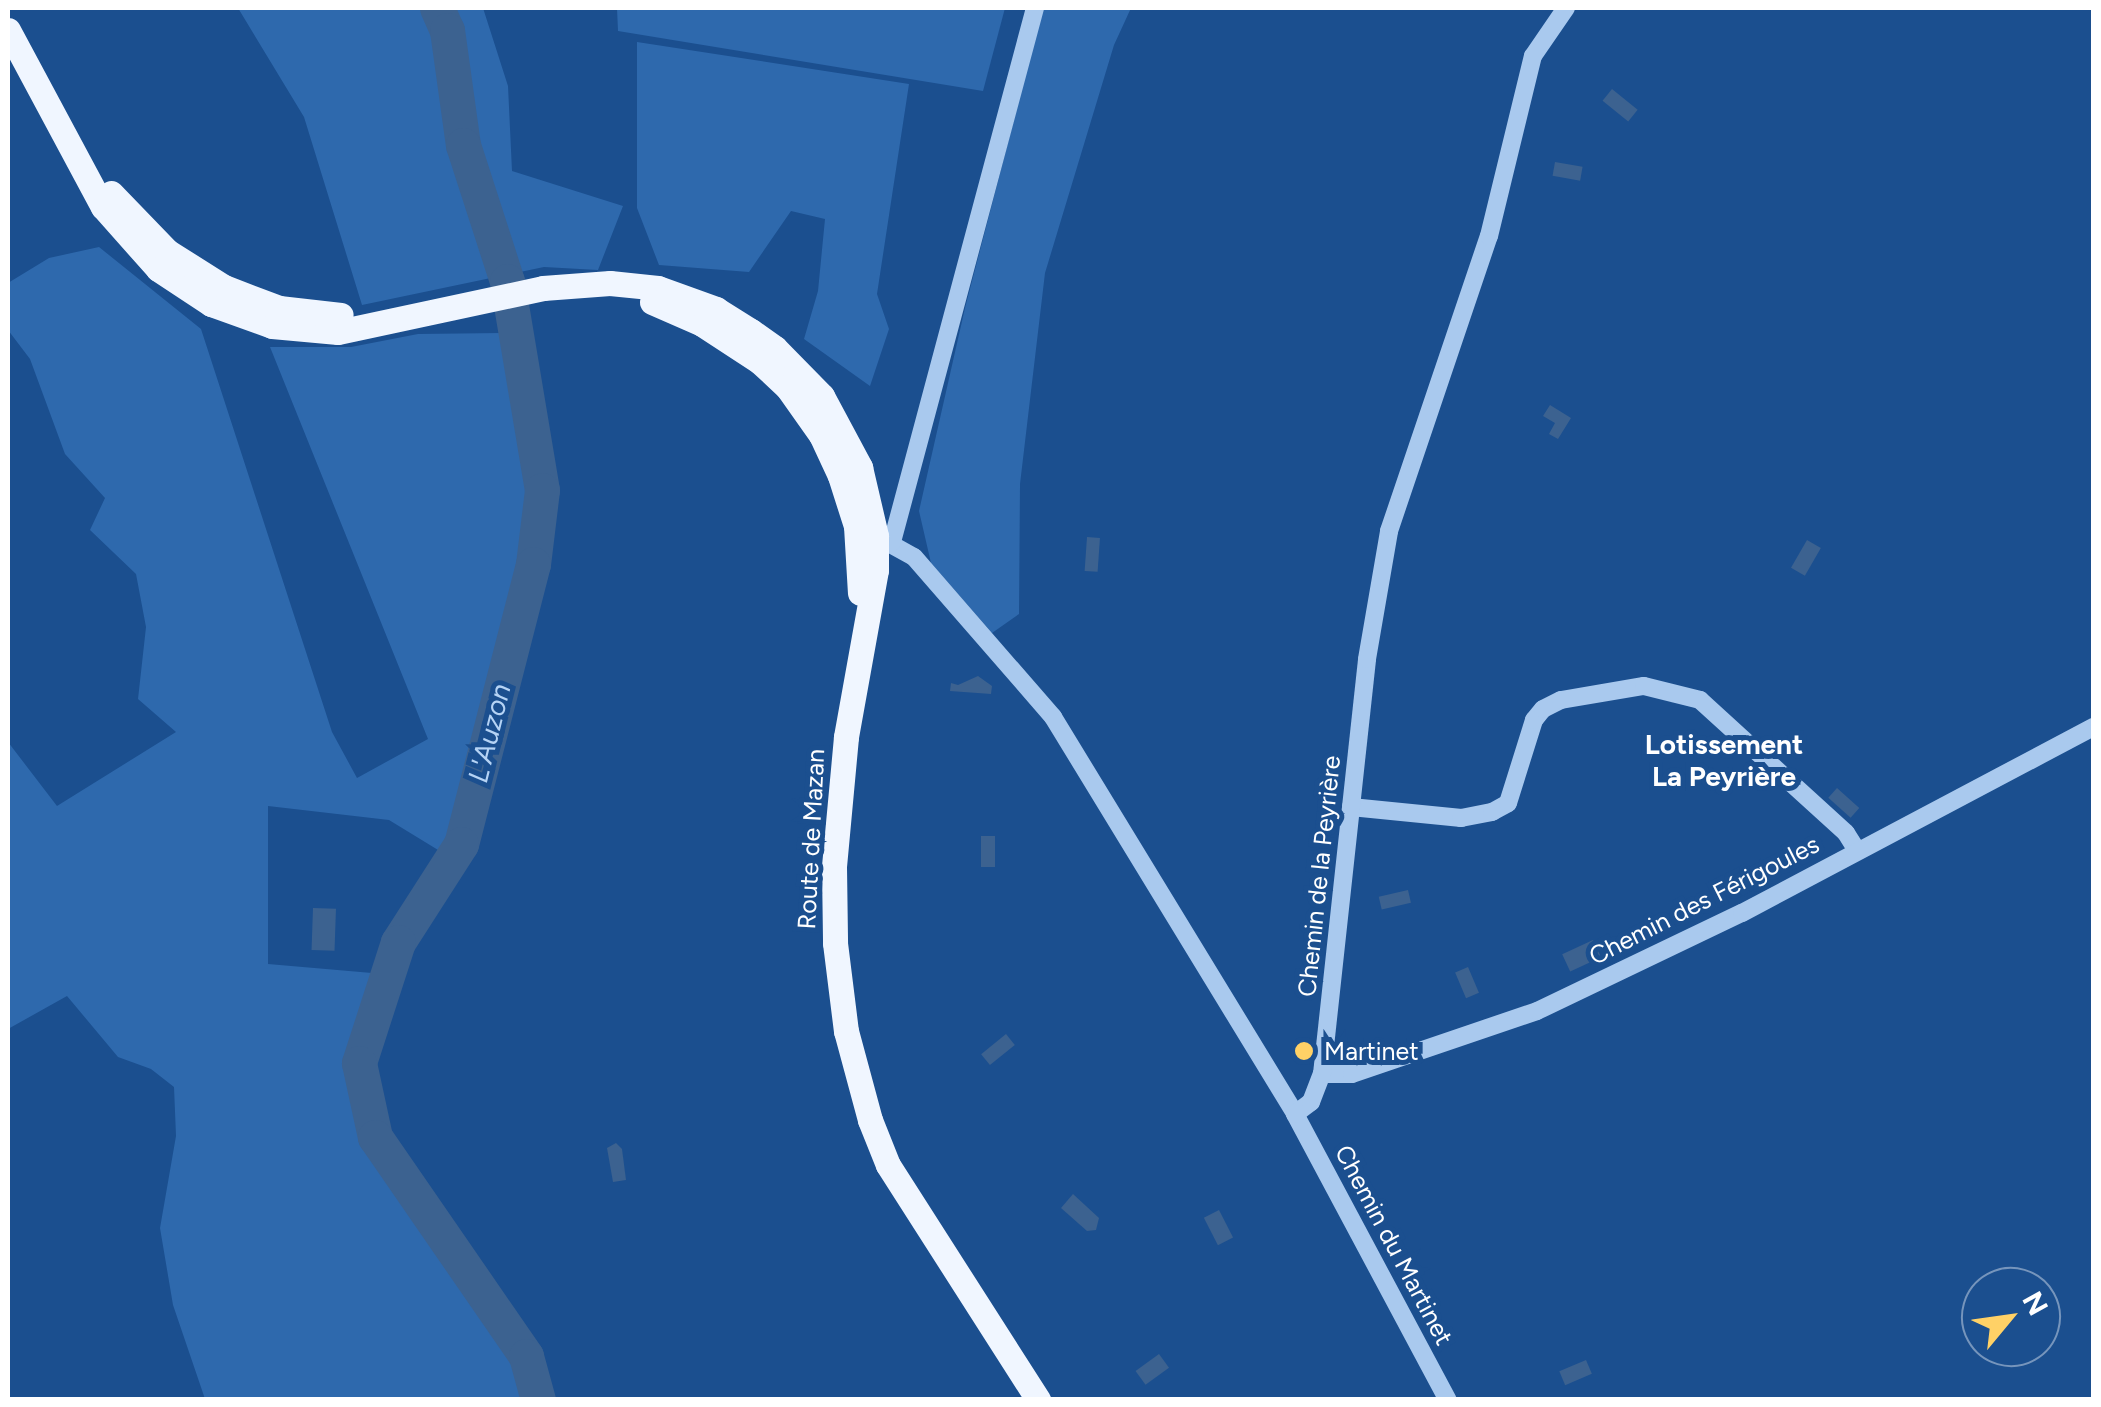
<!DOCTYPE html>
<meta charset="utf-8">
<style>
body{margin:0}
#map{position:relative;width:2101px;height:1407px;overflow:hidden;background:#1b4f8f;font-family:Figtree,sans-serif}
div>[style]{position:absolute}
.green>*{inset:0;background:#2e69ad}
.water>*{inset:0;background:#3c6290;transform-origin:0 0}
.river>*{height:35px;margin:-17.5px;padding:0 17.5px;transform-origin:17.5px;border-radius:17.5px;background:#3c6290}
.minor>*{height:18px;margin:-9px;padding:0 9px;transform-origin:9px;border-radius:9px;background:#a9c9ee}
.major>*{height:25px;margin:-12.5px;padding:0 12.5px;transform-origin:12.5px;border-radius:12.5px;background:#f0f6ff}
.dots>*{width:28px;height:28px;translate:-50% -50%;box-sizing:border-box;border:5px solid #1b4f8f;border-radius:50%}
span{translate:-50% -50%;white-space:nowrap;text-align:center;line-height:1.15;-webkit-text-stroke:10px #1b4f8f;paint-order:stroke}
.street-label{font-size:25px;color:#fff}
.poi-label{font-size:25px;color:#fff}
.left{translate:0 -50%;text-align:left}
.water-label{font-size:28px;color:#b5d3f5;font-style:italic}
.neighbourhood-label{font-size:28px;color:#fff;font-weight:700}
.frame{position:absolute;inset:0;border:10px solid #fff;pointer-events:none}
.north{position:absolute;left:1961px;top:1267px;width:100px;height:100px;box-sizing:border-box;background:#1b4f8f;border:2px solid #7695bc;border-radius:50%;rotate:61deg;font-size:28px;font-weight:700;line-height:40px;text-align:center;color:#fff}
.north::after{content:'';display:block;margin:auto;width:35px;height:45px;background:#ffd166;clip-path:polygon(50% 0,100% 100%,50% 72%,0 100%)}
</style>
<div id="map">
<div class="green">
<i style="clip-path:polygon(238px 8px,483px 8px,508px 86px,512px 171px,623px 206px,598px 270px,544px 267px,362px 305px,304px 117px)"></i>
<i style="clip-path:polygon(617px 8px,1005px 8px,983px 91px,618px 31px)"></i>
<i style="clip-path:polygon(1043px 8px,1131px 8px,1114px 45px,1045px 273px,1020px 484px,1019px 614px,992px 633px,931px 563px,919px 511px,965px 308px)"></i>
<i style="clip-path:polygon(637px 42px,909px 84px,877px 294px,889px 329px,870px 386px,804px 339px,818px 291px,825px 219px,791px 211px,749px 272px,659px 265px,637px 208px)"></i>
<i style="clip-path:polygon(99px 247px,201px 329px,332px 732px,357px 778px,428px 739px,270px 347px,351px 347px,418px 334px,502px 333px,528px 488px,512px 604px,453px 843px,443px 853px,389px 820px,268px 806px,268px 964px,372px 973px,348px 1065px,367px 1140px,521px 1362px,531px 1399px,205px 1399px,173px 1305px,160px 1228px,176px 1136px,174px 1087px,151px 1069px,118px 1057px,67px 996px,8px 1029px,8px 742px,57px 806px,176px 732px,138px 699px,146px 627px,136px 574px,90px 530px,105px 498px,65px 454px,30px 359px,8px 330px,8px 283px,49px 258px)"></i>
</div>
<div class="water">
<i style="left:1612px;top:89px;width:33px;height:15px;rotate:39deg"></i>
<i style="left:1555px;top:162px;width:28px;height:14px;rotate:10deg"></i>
<i style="clip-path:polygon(1550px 405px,1571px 418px,1558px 439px,1549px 434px,1555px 423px,1543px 416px)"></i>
<i style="left:1087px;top:537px;width:13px;height:34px;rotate:4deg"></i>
<i style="left:1807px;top:540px;width:16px;height:32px;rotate:30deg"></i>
<i style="clip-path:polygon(978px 676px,992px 686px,991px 694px,950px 691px,951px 683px,958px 685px)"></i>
<i style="left:1837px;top:788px;width:30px;height:13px;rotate:42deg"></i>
<i style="left:981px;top:836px;width:14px;height:31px"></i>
<i style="left:1408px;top:890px;width:13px;height:30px;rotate:77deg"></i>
<i style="left:313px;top:908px;width:23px;height:42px;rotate:2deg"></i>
<i style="left:1593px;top:940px;width:19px;height:34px;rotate:65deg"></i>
<i style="left:1468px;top:967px;width:28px;height:14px;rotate:67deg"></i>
<i style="left:1006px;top:1034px;width:14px;height:32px;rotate:51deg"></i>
<i style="clip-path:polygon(616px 1143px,622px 1149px,626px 1180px,613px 1182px,607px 1148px)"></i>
<i style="clip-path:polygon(1073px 1194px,1099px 1218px,1096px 1230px,1087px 1231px,1061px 1208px)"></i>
<i style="left:1219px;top:1210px;width:31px;height:17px;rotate:63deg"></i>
<i style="clip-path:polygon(1980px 1293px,1981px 1324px,1970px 1326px,1965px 1296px)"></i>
<i style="left:1159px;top:1354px;width:17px;height:29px;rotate:54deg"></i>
<i style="left:1586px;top:1360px;width:15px;height:29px;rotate:67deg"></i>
</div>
<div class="river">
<i style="left:437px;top:8px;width:24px;rotate:66deg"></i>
<i style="left:447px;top:30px;width:116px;rotate:82.1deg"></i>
<i style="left:463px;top:145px;width:143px;rotate:72.1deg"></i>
<i style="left:507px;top:281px;width:212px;rotate:80.5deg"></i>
<i style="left:542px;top:490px;width:75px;rotate:96.9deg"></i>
<i style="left:533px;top:564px;width:289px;rotate:104.4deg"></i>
<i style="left:461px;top:844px;width:117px;rotate:122.7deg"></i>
<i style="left:398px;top:942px;width:127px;rotate:107.9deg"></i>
<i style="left:359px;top:1063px;width:76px;rotate:77.8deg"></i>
<i style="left:375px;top:1137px;width:266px;rotate:55.4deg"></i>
<i style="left:526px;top:1356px;width:46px;rotate:74.7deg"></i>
</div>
<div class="minor">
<i style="left:876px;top:536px;width:43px;rotate:28.9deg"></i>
<i style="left:914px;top:557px;width:212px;rotate:49deg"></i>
<i style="left:1053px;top:717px;width:465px;rotate:58.6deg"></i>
<i style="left:1295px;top:1114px;width:324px;rotate:61.9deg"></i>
<i style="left:892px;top:542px;width:553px;rotate:-75.01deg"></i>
<i style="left:1351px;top:807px;width:111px;rotate:5.7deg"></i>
<i style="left:1461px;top:818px;width:32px;rotate:-11deg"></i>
<i style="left:1492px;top:812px;width:18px;rotate:-29deg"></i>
<i style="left:1508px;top:803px;width:87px;rotate:-72.6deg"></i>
<i style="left:1534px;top:720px;width:14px;rotate:-51deg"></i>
<i style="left:1543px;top:709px;width:20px;rotate:-27deg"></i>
<i style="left:1561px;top:700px;width:84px;rotate:-9.6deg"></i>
<i style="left:1644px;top:686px;width:58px;rotate:14deg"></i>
<i style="left:1700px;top:700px;width:197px;rotate:42.3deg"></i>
<i style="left:1846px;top:833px;width:19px;rotate:58deg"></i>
<i style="left:1322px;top:1074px;width:30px"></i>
<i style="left:1352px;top:1074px;width:195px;rotate:-18.8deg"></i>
<i style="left:1537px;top:1011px;width:227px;rotate:-25.6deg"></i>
<i style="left:1742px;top:913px;width:398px;rotate:-27.9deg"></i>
<i style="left:1295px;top:1114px;width:20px;rotate:-37deg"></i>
<i style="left:1311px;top:1102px;width:30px;rotate:-69deg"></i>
<i style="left:1322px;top:1074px;width:417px;rotate:-83.8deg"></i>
<i style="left:1367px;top:659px;width:130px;rotate:-80.2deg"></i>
<i style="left:1389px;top:531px;width:311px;rotate:-71.3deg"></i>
<i style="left:1489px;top:236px;width:185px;rotate:-76.3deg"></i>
<i style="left:1533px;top:56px;width:58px;rotate:-55.5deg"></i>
</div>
<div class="major">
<i style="left:8px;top:30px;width:201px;rotate:61.8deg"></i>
<i style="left:103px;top:207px;width:83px;rotate:48.4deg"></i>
<i style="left:158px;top:269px;width:64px;rotate:33.4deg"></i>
<i style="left:211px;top:304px;width:65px;rotate:19.8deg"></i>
<i style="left:272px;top:326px;width:66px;rotate:5.2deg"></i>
<i style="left:338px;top:332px;width:210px;rotate:-12.1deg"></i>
<i style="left:543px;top:288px;width:67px;rotate:-4.3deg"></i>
<i style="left:610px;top:283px;width:48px;rotate:5.9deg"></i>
<i style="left:658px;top:288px;width:62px;rotate:19.9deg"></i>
<i style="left:716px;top:309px;width:41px;rotate:32.2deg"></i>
<i style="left:751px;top:331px;width:29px;rotate:35deg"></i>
<i style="left:775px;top:348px;width:67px;rotate:45.6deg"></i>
<i style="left:822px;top:396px;width:81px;rotate:61.8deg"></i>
<i style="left:860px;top:467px;width:71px;rotate:76.9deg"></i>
<i style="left:876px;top:536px;width:34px;rotate:90deg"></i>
<i style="left:876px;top:570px;width:170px;rotate:100.2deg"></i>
<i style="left:846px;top:737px;width:131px;rotate:95.3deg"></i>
<i style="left:834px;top:867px;width:76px;rotate:89.2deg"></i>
<i style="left:835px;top:943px;width:89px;rotate:82.9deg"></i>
<i style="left:846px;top:1031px;width:92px;rotate:74.9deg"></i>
<i style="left:870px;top:1120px;width:48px;rotate:68.2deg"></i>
<i style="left:888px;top:1165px;width:279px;rotate:57.4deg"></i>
<i style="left:111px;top:193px;width:81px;rotate:46deg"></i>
<i style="left:167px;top:251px;width:67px;rotate:32.3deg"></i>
<i style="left:224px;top:287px;width:59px;rotate:20.9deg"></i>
<i style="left:279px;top:308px;width:62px;rotate:6.4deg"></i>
<i style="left:652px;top:302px;width:55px;rotate:23.7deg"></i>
<i style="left:702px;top:324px;width:69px;rotate:33.2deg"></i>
<i style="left:760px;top:362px;width:37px;rotate:43deg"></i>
<i style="left:787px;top:387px;width:59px;rotate:54.7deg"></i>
<i style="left:821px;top:435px;width:45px;rotate:65.1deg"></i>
<i style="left:840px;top:476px;width:52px;rotate:72.3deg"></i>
<i style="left:856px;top:526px;width:67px;rotate:86.6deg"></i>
</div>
<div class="dots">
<i style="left:1304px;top:1051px;background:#ffd166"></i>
</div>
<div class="street-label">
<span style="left:811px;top:839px;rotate:-87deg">Route de Mazan</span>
<span style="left:1319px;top:876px;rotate:-84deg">Chemin de la Peyrière</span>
<span style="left:1704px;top:900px;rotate:-27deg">Chemin des Férigoules</span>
<span style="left:1394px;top:1245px;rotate:62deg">Chemin du Martinet</span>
</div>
<div class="poi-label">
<span class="left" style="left:1324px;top:1051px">Martinet</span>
</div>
<div class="water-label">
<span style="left:489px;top:733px;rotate:-76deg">L'Auzon</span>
</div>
<div class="neighbourhood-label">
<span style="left:1724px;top:760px">Lotissement<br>La Peyrière</span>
</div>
<div class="frame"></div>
<div class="north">N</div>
</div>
